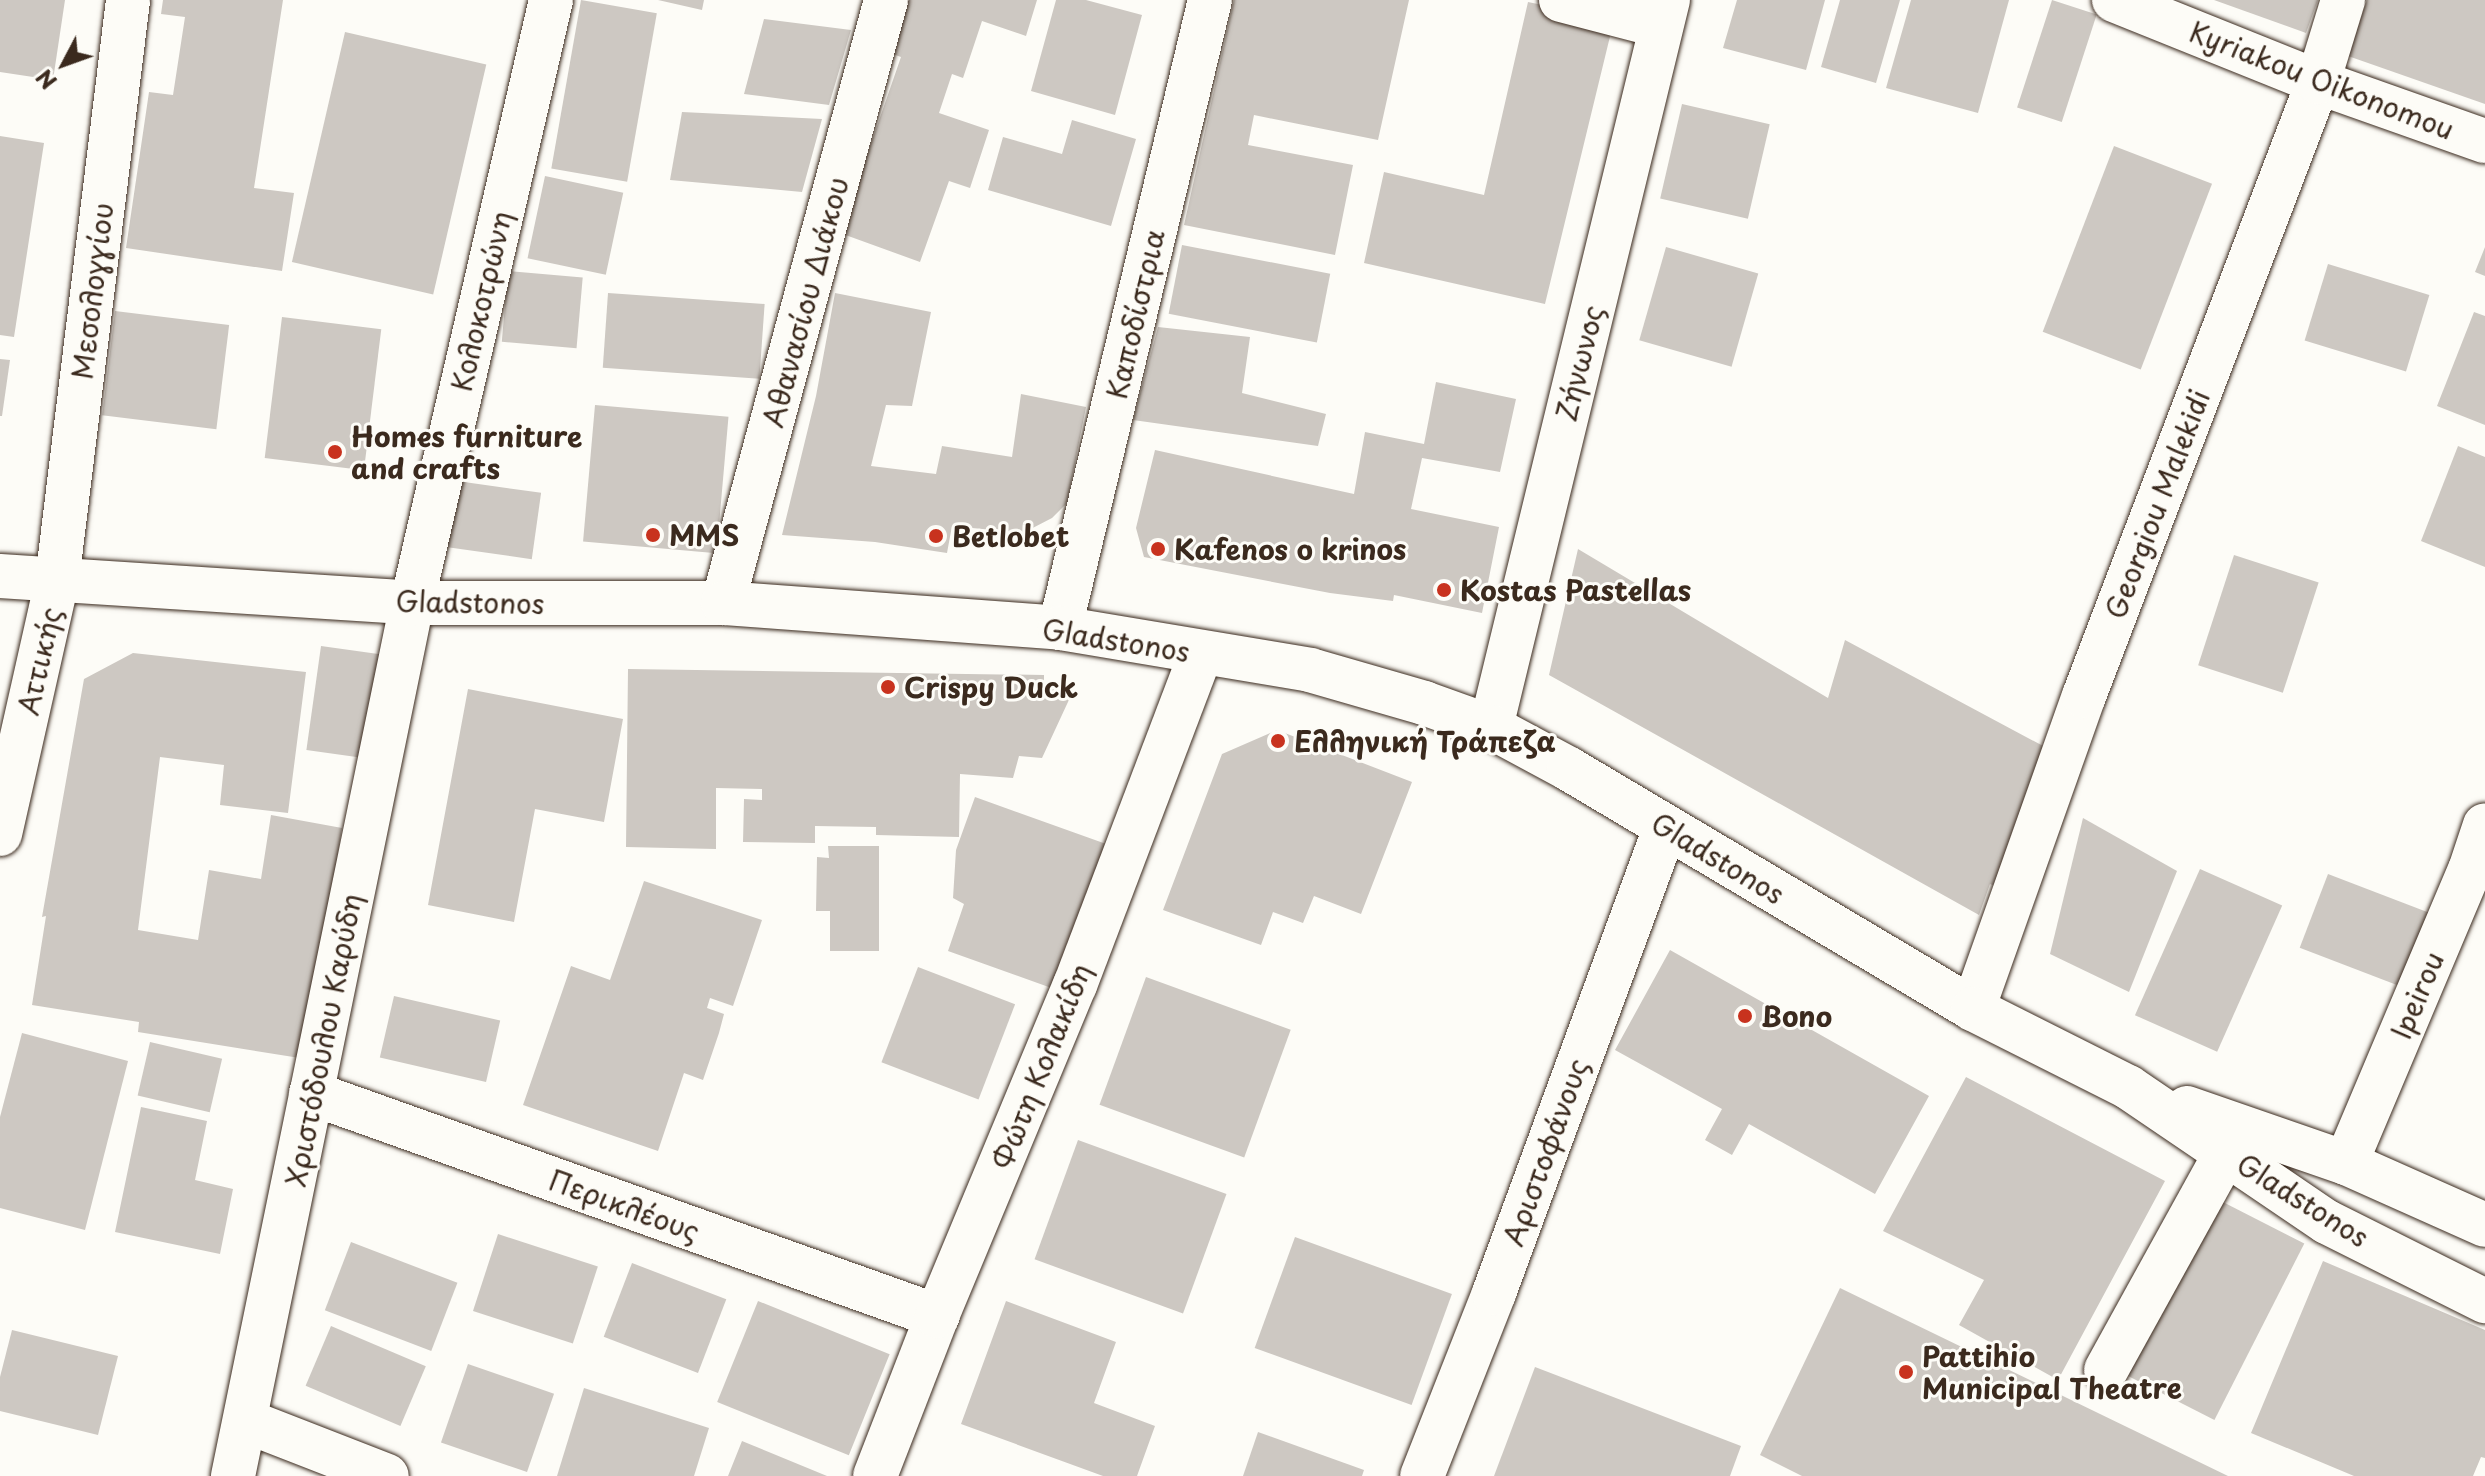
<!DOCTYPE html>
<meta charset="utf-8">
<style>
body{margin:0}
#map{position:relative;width:2485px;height:1476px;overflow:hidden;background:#fdfcf7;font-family:"Playpen Sans",sans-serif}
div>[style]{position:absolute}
.building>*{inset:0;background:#cdc8c2;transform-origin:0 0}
.roads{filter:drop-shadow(0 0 2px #3b2a1e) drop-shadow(0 0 2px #3b2a1e)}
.minor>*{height:44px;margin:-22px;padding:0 22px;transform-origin:22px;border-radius:22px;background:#fdfcf7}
.major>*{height:44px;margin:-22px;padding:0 22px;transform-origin:22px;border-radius:22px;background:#fdfcf7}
.dots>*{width:22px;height:22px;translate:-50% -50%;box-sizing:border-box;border:4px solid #fdfcf7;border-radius:50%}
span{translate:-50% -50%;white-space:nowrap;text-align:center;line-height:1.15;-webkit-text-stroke:6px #fdfcf7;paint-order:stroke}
.street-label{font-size:28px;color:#3b2a1e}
.poi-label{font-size:28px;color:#3b2a1e;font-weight:700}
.left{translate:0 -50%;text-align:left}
.north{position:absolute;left:24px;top:24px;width:80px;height:80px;-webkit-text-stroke:6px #fdfcf7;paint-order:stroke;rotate:229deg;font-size:22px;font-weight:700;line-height:32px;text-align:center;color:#3b2a1e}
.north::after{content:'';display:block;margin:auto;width:28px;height:36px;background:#3b2a1e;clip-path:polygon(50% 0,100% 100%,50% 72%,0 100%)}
</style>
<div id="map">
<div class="building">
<i style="clip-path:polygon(0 0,65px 0,53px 80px,0 72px)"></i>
<i style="clip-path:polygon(163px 0,283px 0,254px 188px,294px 193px,282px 271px,126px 248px,149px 92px,173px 95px,185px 17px,161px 14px)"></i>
<i style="left:581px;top:0;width:77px;height:171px;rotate:10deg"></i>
<i style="clip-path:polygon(658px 0,704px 0,702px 10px)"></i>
<i style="clip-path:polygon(903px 0,1037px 0,1026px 36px,982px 21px,963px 78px,952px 74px,939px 113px,989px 130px,970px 188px,949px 181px,920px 262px,840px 233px,901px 57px,887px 52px)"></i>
<i style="clip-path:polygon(1056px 0,1086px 0,1142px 15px,1115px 115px,1031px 91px)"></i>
<i style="clip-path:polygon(1234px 0,1409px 0,1378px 140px,1254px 115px,1248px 145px,1353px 165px,1335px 255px,1184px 225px)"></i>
<i style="clip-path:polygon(1737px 0,1825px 0,1806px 70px,1723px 48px)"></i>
<i style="clip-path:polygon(1840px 0,1900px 0,1876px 83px,1821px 67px)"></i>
<i style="clip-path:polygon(1911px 0,2009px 0,1978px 113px,1886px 88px)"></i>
<i style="left:2052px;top:0;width:47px;height:113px;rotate:18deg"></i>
<i style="clip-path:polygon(2214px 0,2318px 0,2306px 33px)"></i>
<i style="clip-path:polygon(2367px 0,2485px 0,2485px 104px,2348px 56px)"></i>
<i style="clip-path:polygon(1528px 2px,1614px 20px,1545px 304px,1364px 263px,1384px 172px,1484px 195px)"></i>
<i style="clip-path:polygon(764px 19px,851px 30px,829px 105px,744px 94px)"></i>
<i style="left:345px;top:32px;width:145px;height:236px;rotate:13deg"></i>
<i style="left:1682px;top:104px;width:90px;height:97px;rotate:13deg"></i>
<i style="clip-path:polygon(682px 112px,822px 119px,802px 192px,670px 180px)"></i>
<i style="clip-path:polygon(1072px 120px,1136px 139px,1111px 226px,988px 190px,1003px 137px,1062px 154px)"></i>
<i style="clip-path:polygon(0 136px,44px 143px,14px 337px,0 335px)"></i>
<i style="left:2114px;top:146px;width:105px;height:199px;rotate:21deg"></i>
<i style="left:545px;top:176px;width:80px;height:84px;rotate:12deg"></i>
<i style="left:1182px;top:245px;width:151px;height:70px;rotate:11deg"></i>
<i style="left:1666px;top:247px;width:96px;height:97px;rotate:16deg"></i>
<i style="clip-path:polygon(2485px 247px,2485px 276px,2475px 272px)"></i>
<i style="left:2328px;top:264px;width:106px;height:80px;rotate:17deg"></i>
<i style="left:508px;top:271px;width:75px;height:71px;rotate:5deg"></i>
<i style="left:608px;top:293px;width:157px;height:75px;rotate:4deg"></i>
<i style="clip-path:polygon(835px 293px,931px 312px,912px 406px,886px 405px,871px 466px,936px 474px,942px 446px,1012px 457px,1021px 394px,1086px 407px,1067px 503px,1052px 518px,1023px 533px,952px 526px,947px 553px,875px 542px,782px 535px,816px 396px)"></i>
<i style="left:115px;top:311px;width:115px;height:105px;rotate:7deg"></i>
<i style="clip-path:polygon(2474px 312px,2485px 316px,2485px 425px,2437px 406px)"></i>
<i style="left:282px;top:317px;width:100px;height:142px;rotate:7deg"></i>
<i style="clip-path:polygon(1158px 327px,1250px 337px,1242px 393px,1326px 414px,1318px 446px,1133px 420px)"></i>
<i style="clip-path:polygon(0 359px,10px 360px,2px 416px,0 416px)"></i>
<i style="clip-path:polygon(1436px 382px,1516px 399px,1500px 472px,1422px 458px,1411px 509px,1499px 527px,1482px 613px,1394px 595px,1393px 601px,1330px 593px,1144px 557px,1136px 528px,1155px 450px,1354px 494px,1365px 432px,1424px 444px)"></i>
<i style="left:595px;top:405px;width:134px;height:137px;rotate:5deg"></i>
<i style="clip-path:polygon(2458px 446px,2485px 457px,2485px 567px,2421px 541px)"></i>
<i style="left:450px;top:480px;width:92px;height:67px;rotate:8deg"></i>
<i style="clip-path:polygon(1578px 549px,1828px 698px,1845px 640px,2058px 754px,2012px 894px,1990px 884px,1979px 915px,1549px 675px)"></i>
<i style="left:2234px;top:555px;width:89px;height:116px;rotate:18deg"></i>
<i style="left:321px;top:646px;width:65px;height:105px;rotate:8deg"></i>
<i style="clip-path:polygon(133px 653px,306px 672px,288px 813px,220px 805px,224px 765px,160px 757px,138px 930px,198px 940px,209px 870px,261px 879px,271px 815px,342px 828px,306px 1059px,138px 1032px,139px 1022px,32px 1005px,46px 916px,42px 917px,84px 679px)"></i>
<i style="clip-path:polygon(628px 669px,1044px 675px,1044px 685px,1074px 689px,1042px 758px,1019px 756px,1013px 778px,960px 774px,959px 837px,876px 835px,876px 827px,815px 826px,815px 843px,743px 842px,744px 799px,762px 800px,762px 789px,716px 788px,716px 849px,626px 847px)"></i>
<i style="clip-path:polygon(468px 689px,623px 719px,604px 822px,535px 809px,514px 922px,428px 905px)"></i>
<i style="clip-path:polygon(1277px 730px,1412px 782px,1361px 914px,1314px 896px,1303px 923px,1273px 912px,1261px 945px,1163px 910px,1222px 754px)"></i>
<i style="clip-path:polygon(975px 797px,1109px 845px,1057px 990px,948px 951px,964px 904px,953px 898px,956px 850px)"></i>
<i style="clip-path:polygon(2083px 818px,2177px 871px,2129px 992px,2050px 954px)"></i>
<i style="clip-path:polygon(828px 846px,879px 846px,879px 951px,830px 951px,830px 911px,816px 911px,817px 857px,829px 858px)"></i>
<i style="left:2200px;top:869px;width:90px;height:160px;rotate:24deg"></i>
<i style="left:2328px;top:874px;width:109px;height:79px;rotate:21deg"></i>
<i style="clip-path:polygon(644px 881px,762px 920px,733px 1006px,710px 998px,707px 1008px,724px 1014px,719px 1033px,703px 1080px,684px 1073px,658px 1151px,523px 1105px,571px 966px,610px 980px)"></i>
<i style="clip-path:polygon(1670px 950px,1929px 1096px,1875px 1194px,1749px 1124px,1732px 1155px,1705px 1140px,1722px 1109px,1615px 1050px)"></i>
<i style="left:918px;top:967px;width:104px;height:102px;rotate:21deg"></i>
<i style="left:1146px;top:977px;width:154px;height:136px;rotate:20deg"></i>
<i style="left:394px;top:996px;width:109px;height:63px;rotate:13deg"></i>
<i style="clip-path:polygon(22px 1033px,128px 1061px,85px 1230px,0 1208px,0 1117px)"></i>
<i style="left:150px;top:1042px;width:74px;height:55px;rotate:13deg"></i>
<i style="clip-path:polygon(1966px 1077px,2165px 1181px,2058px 1380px,1959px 1325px,1984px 1280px,1883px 1231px)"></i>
<i style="clip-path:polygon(141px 1107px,207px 1121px,195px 1180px,233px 1189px,220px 1254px,115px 1232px)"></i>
<i style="left:1078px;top:1140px;width:158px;height:127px;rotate:20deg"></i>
<i style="left:2217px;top:1199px;width:98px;height:198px;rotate:27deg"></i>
<i style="left:498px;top:1234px;width:105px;height:81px;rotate:18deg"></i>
<i style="left:1295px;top:1237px;width:167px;height:118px;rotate:20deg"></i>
<i style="left:351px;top:1242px;width:114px;height:73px;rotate:21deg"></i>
<i style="clip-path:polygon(2323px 1261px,2485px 1330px,2485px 1458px,2481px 1457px,2473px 1476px,2354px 1476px,2251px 1433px)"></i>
<i style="left:632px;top:1263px;width:101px;height:79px;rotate:21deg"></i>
<i style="clip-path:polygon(1840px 1288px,2228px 1476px,1802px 1476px,1760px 1455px)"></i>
<i style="left:758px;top:1301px;width:142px;height:109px;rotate:22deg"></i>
<i style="clip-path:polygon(1006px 1301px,1116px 1342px,1094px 1403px,1155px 1426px,1137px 1476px,1103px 1476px,961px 1424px)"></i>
<i style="left:331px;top:1326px;width:103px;height:65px;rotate:23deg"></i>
<i style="clip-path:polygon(12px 1330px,118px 1356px,98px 1435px,0 1411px,0 1377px)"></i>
<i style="left:468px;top:1364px;width:91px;height:83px;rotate:19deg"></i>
<i style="clip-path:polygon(1535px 1367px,1741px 1446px,1730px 1476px,1494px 1476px)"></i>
<i style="clip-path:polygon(584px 1388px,709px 1428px,694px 1476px,557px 1476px)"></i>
<i style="clip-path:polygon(1258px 1432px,1364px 1470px,1362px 1476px,1243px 1476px)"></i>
<i style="clip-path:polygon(742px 1441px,827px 1476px,728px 1476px)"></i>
</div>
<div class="roads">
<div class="minor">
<i style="left:1561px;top:0;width:103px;rotate:14.6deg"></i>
<i style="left:2114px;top:0;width:220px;rotate:21.9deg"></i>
<i style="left:2318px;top:82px;width:177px;rotate:19.5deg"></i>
<i style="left:723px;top:603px;width:625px;rotate:-74.87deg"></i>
<i style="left:1060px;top:628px;width:646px;rotate:-76.57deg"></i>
<i style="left:1491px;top:727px;width:748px;rotate:-76.32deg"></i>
<i style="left:0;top:834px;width:259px;rotate:-77.3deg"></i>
<i style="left:57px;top:581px;width:585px;rotate:-83.03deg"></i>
<i style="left:1973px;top:1009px;width:332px;rotate:-70.5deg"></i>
<i style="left:2084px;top:696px;width:657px;rotate:-69.14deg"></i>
<i style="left:2318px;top:82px;width:86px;rotate:-73deg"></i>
<i style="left:311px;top:1093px;width:665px;rotate:19.61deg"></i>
<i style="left:2346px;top:1163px;width:318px;rotate:-67.1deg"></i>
<i style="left:2470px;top:870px;width:47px;rotate:-71.6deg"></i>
<i style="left:2106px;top:1370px;width:248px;rotate:-61.1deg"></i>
<i style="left:246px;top:1421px;width:151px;rotate:21.3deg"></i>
<i style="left:233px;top:1476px;width:891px;rotate:-78.41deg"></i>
<i style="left:412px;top:603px;width:619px;rotate:-77.02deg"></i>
<i style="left:875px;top:1476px;width:172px;rotate:-68.8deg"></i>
<i style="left:937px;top:1316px;width:359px;rotate:-67.4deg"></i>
<i style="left:1075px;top:985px;width:354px;rotate:-69.2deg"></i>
<i style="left:1422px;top:1476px;width:197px;rotate:-68.5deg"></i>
<i style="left:1494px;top:1293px;width:496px;rotate:-69.8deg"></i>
</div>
<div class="major">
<i style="left:0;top:576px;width:413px;rotate:3.7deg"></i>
<i style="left:412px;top:603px;width:311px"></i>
<i style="left:723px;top:603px;width:338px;rotate:4.2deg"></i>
<i style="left:1060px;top:628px;width:254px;rotate:9.5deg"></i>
<i style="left:1310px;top:670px;width:119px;rotate:16.1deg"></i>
<i style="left:1424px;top:703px;width:71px;rotate:19.7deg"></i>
<i style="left:1491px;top:727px;width:89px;rotate:28.3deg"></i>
<i style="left:1569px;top:769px;width:470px;rotate:30.7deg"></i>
<i style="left:1973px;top:1009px;width:174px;rotate:26.7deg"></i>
<i style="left:2128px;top:1087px;width:240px;rotate:34.2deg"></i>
<i style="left:2327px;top:1222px;width:177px;rotate:26.6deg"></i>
<i style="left:2187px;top:1108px;width:168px;rotate:19.1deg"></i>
<i style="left:2346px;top:1163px;width:152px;rotate:24deg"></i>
</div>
</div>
<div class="dots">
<i style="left:335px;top:452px;background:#c8321e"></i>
<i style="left:653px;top:535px;background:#c8321e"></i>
<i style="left:936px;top:536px;background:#c8321e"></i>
<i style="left:1158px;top:549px;background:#c8321e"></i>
<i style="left:1444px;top:590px;background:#c8321e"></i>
<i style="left:888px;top:687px;background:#c8321e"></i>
<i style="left:1278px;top:741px;background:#c8321e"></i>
<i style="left:1745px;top:1016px;background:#c8321e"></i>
<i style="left:1906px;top:1372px;background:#c8321e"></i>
</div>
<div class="street-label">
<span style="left:2322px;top:80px;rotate:21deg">Kyriakou Oikonomou</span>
<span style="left:92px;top:291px;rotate:-83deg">Μεσολογγίου</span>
<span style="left:481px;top:301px;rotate:-77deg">Κολοκοτρώνη</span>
<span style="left:805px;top:302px;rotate:-75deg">Αθανασίου Διάκου</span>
<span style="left:1135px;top:314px;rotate:-77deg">Καποδίστρια</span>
<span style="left:1579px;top:363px;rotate:-76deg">Ζήνωνος</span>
<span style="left:2157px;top:504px;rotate:-69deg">Georgiou Malekidi</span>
<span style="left:470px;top:602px;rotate:1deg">Gladstonos</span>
<span style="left:1116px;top:640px;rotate:9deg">Gladstonos</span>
<span style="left:39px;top:661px;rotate:-77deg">Αττικής</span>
<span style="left:1718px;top:858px;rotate:31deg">Gladstonos</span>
<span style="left:2417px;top:995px;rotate:-67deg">Ipeirou</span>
<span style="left:323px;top:1040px;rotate:-79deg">Χριστόδουλου Καρύδη</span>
<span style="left:1041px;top:1066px;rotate:-68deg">Φώτη Κολακίδη</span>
<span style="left:1545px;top:1152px;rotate:-70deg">Αριστοφάνους</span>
<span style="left:2303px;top:1200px;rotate:32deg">Gladstonos</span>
<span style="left:624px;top:1205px;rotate:20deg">Περικλέους</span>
</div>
<div class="poi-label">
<span class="left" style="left:351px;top:452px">Homes furniture<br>and crafts</span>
<span class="left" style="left:669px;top:535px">MMS</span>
<span class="left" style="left:952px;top:536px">Betlobet</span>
<span class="left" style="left:1174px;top:549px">Kafenos o krinos</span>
<span class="left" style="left:1460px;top:590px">Kostas Pastellas</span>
<span class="left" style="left:904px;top:687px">Crispy Duck</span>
<span class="left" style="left:1294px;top:741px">Ελληνική Τράπεζα</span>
<span class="left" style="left:1761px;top:1016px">Bono</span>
<span class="left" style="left:1922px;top:1372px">Pattihio<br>Municipal Theatre</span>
</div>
<div class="north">N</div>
</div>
